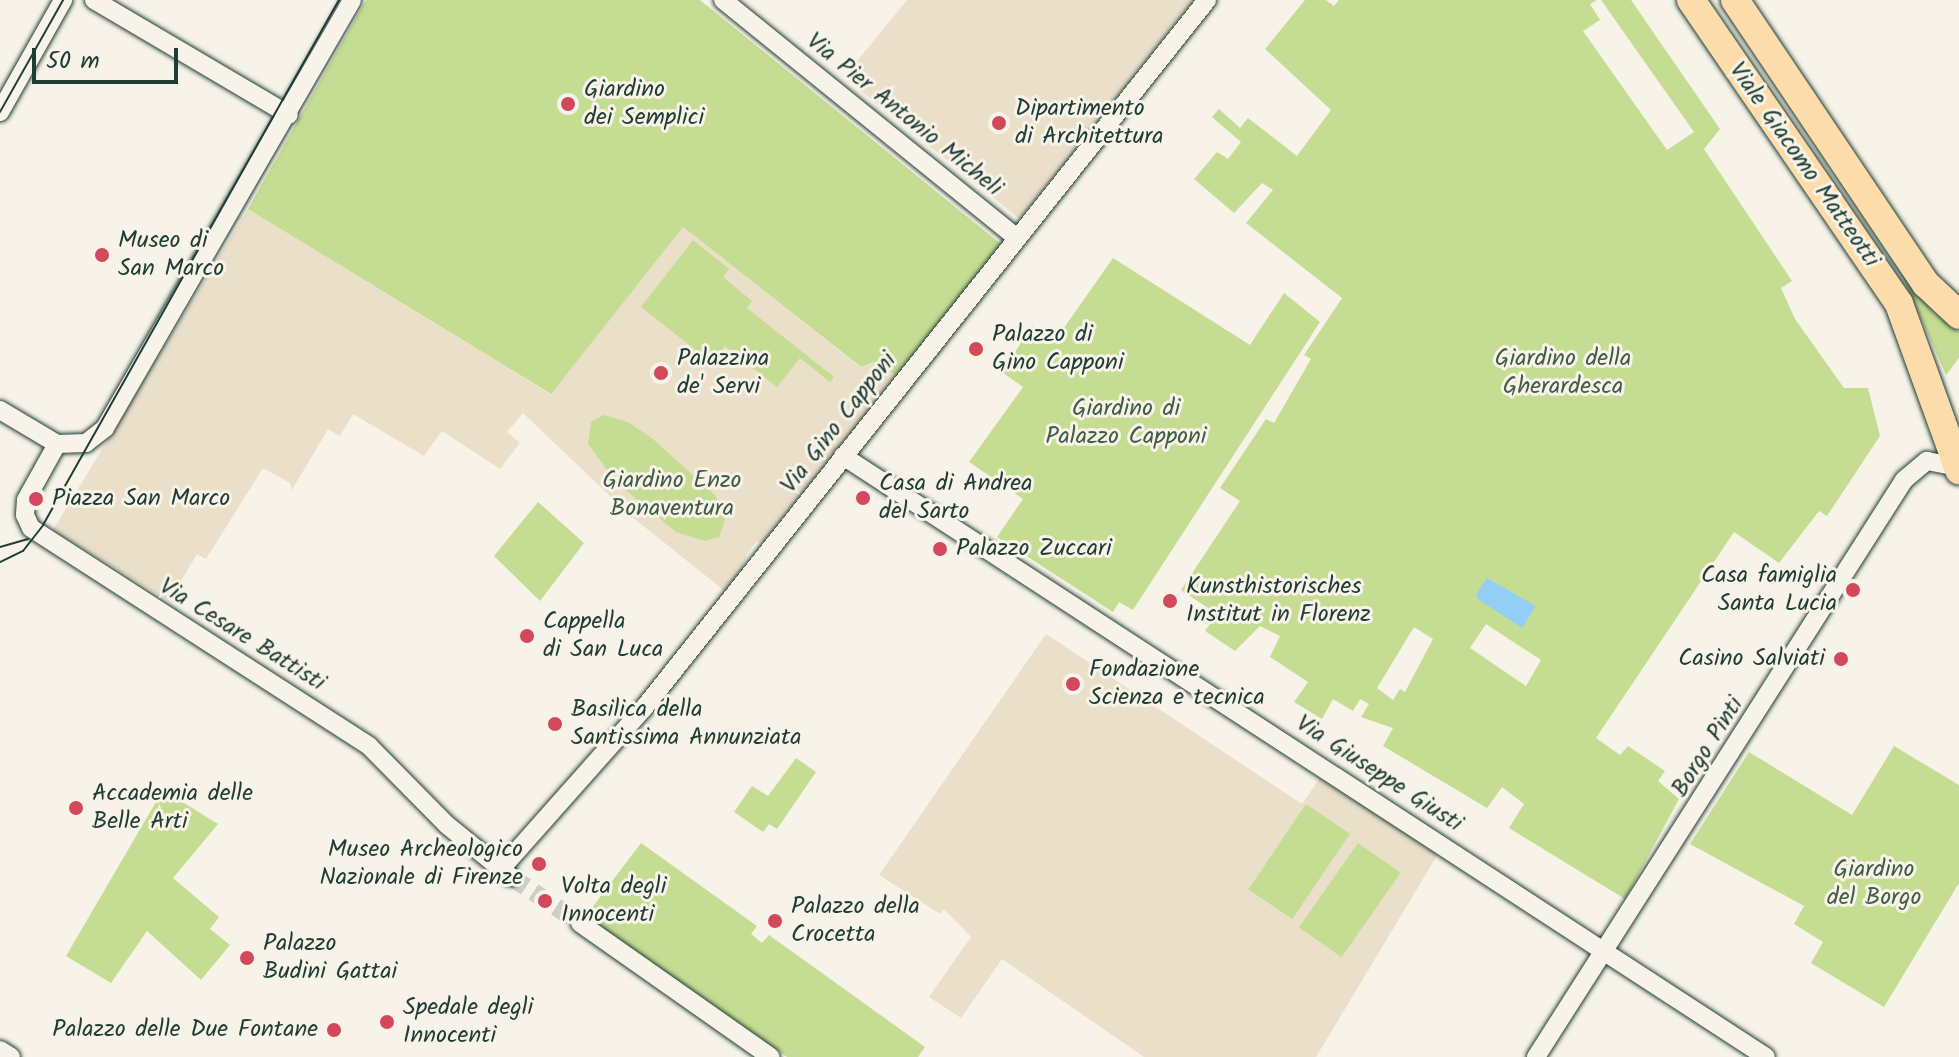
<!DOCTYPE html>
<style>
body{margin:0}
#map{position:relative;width:1959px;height:1057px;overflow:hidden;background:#f7f3e8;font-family:Kalam,sans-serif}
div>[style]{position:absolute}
.built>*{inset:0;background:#eadfc9}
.green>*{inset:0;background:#c5dd93;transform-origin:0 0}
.water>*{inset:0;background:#93cff4}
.minor-tunnel>*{height:18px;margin-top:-9px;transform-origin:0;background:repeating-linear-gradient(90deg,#cccfc4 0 18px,transparent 0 27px)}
.roads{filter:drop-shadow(0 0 2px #1f3d34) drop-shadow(0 0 2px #1f3d34)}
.minor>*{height:18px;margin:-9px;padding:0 9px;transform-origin:9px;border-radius:9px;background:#f7f3e8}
.primary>*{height:28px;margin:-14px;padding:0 14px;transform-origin:14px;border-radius:14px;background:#fddcac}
.tram>*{height:2px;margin:-1px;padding:0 1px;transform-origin:1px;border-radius:1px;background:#1f3d34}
.dots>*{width:22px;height:22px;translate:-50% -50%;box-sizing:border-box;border:4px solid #f7f3e8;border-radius:50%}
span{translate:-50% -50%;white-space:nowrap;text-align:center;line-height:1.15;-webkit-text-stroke:6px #f7f3e8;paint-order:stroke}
.poi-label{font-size:24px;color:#1f3d34}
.left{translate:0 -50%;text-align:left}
.right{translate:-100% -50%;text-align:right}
.street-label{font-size:24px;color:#1f3d34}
.park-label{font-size:24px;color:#405d47}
.scale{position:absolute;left:32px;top:48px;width:146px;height:36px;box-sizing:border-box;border:4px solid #1f3d34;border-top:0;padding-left:10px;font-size:24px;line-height:28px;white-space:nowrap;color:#1f3d34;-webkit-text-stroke:6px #f7f3e8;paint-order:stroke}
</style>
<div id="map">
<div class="built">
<i style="clip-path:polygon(907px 0,1194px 0,1020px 219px,844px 77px)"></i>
<i style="clip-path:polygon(248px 209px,550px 394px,683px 227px,860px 367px,873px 362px,897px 375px,770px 539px,756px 542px,747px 554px,740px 576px,726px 592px,631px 516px,523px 413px,507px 432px,520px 443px,500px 469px,442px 431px,424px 456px,353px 414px,340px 436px,328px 429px,292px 490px,290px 483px,263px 468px,206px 559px,197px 554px,169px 601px,53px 530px)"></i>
<i style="clip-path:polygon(1046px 634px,1302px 804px,1320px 778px,1438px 854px,1316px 1057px,1144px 1057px,1002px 959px,961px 1018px,929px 997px,971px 937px,944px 909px,940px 914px,879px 875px)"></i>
</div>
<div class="green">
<i style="clip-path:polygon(366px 0,700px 0,1002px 245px,897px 375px,873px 362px,861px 367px,683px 227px,551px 394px,248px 209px)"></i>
<i style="clip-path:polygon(evenodd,1305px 0,1326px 0,1334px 6px,1339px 0,1597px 0,1590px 4px,1600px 20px,1583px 31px,1667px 150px,1694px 132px,1601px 0,1631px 0,1720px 129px,1704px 149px,1792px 281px,1781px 288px,1795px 319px,1844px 388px,1868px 388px,1880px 436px,1827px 516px,1819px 511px,1779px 563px,1734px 532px,1596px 738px,1620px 755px,1628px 746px,1665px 771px,1658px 781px,1679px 799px,1625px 899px,1509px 828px,1524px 804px,1502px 787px,1487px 808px,1383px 746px,1393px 728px,1361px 717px,1369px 704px,1360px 699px,1353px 711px,1333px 699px,1322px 719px,1294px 702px,1308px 682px,1270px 657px,1280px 636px,1260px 626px,1235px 651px,1205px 631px,1217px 614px,1181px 590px,1240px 501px,1220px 488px,1266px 419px,1274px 423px,1311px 359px,1304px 355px,1342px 298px,1246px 223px,1273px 190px,1262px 183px,1234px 213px,1194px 179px,1217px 152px,1228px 159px,1241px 142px,1212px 117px,1219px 109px,1240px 128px,1248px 118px,1297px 156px,1331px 110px,1265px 49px,1305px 0,1486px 624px,1541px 660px,1526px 686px,1470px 648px,1486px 624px,1305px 0,1414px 627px,1433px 639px,1405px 692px,1400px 689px,1393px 700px,1377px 688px,1414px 627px)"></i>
<i style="clip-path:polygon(693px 240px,729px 269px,723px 277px,752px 301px,747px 308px,834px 377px,830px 382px,800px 358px,777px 387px,725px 346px,712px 363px,641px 307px)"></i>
<i style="clip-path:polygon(1113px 258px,1250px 345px,1284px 293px,1320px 322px,1133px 610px,1119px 602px,1113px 612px,997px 537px,1023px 499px,969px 462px,1023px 387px,1002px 372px,1032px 326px,1054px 342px)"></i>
<i style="clip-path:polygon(1898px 266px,1934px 313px,1959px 332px,1959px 358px,1946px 375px)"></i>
<i style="clip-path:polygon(604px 415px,628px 422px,653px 439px,716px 496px,725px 520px,719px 537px,705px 541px,676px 532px,616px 482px,588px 444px,591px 422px)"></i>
<i style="clip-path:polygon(538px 502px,584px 543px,540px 601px,494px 556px)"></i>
<i style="clip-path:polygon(1894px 746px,1959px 785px,1959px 883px,1884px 1007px,1811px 963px,1823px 942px,1794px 924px,1804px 906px,1690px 844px,1749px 752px,1852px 815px)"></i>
<i style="clip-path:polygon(796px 758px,816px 772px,777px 829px,769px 824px,763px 832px,734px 812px,752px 786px,768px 796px)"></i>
<i style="clip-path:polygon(163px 790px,218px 824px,173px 878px,219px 917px,210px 929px,230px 945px,201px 980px,147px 931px,111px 983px,66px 956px)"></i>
<i style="left:1306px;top:804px;width:53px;height:103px;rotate:34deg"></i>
<i style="clip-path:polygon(641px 843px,757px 926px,751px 934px,762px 943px,769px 935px,925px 1047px,918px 1057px,787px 1057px,585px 917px)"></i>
<i style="left:1358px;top:843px;width:52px;height:103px;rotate:35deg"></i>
</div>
<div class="water">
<i style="clip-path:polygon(1487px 578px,1536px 606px,1522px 628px,1479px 600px,1476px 595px)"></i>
</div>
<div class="minor-tunnel">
<i style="left:511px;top:877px;width:83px;rotate:33.7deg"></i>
</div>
<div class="roads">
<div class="minor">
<i style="left:94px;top:0;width:226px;rotate:30.5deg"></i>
<i style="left:723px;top:0;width:378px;rotate:39deg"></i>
<i style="left:0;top:112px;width:129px;rotate:-60.6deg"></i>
<i style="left:0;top:410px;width:66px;rotate:30.8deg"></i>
<i style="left:57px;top:444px;width:29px;rotate:-2deg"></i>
<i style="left:86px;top:443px;width:24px;rotate:-38deg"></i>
<i style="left:105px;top:428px;width:494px;rotate:-60deg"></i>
<i style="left:57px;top:444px;width:64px;rotate:119deg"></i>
<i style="left:26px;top:500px;width:15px;rotate:94deg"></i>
<i style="left:25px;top:515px;width:14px;rotate:65deg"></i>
<i style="left:31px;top:528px;width:402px;rotate:32.8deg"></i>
<i style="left:369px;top:746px;width:111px;rotate:45.4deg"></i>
<i style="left:447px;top:825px;width:82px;rotate:39.1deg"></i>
<i style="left:843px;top:456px;width:1101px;rotate:33.07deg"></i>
<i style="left:500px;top:870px;width:217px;rotate:-48.4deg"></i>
<i style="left:644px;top:708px;width:905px;rotate:-51.51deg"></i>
<i style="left:580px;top:923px;width:233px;rotate:35.1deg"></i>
<i style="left:0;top:1050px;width:13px;rotate:32deg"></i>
<i style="left:1536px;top:1057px;width:684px;rotate:-57.47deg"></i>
<i style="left:1904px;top:480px;width:30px;rotate:-40deg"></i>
<i style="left:1927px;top:461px;width:31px;rotate:11deg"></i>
</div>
<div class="primary">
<i style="left:1691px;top:0;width:368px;rotate:55.6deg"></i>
<i style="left:1899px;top:304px;width:177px;rotate:70.1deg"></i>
<i style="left:1735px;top:0;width:342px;rotate:56.1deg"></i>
<i style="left:1926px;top:284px;width:45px;rotate:43.2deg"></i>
</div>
</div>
<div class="tram">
<i style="left:0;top:112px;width:129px;rotate:-60.6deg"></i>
<i style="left:0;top:547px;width:29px;rotate:-16deg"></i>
<i style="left:0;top:562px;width:25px;rotate:-26deg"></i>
<i style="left:23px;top:551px;width:33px;rotate:-52deg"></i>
<i style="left:43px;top:525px;width:603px;rotate:-60.59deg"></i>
</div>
<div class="dots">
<i style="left:568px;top:104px;background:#d1495b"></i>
<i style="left:999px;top:123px;background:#d1495b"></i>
<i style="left:102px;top:255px;background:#d1495b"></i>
<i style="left:976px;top:349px;background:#d1495b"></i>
<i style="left:661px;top:373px;background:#d1495b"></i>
<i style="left:863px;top:498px;background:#d1495b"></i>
<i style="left:36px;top:499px;background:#d1495b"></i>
<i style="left:940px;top:549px;background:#d1495b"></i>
<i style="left:1853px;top:590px;background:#d1495b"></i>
<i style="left:1170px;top:601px;background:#d1495b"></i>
<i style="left:527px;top:636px;background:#d1495b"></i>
<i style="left:1841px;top:659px;background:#d1495b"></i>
<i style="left:1073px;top:684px;background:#d1495b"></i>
<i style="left:555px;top:724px;background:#d1495b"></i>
<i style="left:76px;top:808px;background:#d1495b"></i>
<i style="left:539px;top:864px;background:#d1495b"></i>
<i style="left:545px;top:901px;background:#d1495b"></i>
<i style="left:775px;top:921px;background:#d1495b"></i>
<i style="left:247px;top:958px;background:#d1495b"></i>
<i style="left:387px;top:1022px;background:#d1495b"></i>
<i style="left:334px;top:1030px;background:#d1495b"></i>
</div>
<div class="poi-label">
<span class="left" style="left:584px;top:104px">Giardino<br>dei Semplici</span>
<span class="left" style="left:1015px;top:123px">Dipartimento<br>di Architettura</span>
<span class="left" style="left:118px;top:255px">Museo di<br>San Marco</span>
<span class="left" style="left:992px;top:349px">Palazzo di<br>Gino Capponi</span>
<span class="left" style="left:677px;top:373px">Palazzina<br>de' Servi</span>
<span class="left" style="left:879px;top:498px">Casa di Andrea<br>del Sarto</span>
<span class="left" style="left:52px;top:499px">Piazza San Marco</span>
<span class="left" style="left:956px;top:549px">Palazzo Zuccari</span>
<span class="right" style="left:1837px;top:590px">Casa famiglia<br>Santa Lucia</span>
<span class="left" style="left:1186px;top:601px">Kunsthistorisches<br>Institut in Florenz</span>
<span class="left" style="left:543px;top:636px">Cappella<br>di San Luca</span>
<span class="right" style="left:1825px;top:659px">Casino Salviati</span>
<span class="left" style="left:1089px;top:684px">Fondazione<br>Scienza e tecnica</span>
<span class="left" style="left:571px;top:724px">Basilica della<br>Santissima Annunziata</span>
<span class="left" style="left:92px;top:808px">Accademia delle<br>Belle Arti</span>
<span class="right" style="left:523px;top:864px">Museo Archeologico<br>Nazionale di Firenze</span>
<span class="left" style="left:561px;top:901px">Volta degli<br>Innocenti</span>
<span class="left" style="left:791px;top:921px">Palazzo della<br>Crocetta</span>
<span class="left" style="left:263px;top:958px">Palazzo<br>Budini Gattai</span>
<span class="left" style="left:403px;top:1022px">Spedale degli<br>Innocenti</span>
<span class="right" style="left:318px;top:1030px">Palazzo delle Due Fontane</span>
</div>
<div class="street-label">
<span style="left:904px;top:115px;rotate:39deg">Via Pier Antonio Micheli</span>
<span style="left:1804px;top:165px;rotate:55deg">Viale Giacomo Matteotti</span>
<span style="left:839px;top:423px;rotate:-52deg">Via Gino Capponi</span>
<span style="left:242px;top:635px;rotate:32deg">Via Cesare Battisti</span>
<span style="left:1708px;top:747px;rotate:-58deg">Borgo Pinti</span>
<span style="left:1379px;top:774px;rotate:33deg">Via Giuseppe Giusti</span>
</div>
<div class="park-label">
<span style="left:1563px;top:373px">Giardino della<br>Gherardesca</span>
<span style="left:1126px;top:423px">Giardino di<br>Palazzo Capponi</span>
<span style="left:672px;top:495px">Giardino Enzo<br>Bonaventura</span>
<span style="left:1874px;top:884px">Giardino<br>del Borgo</span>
</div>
<div class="scale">50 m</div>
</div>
